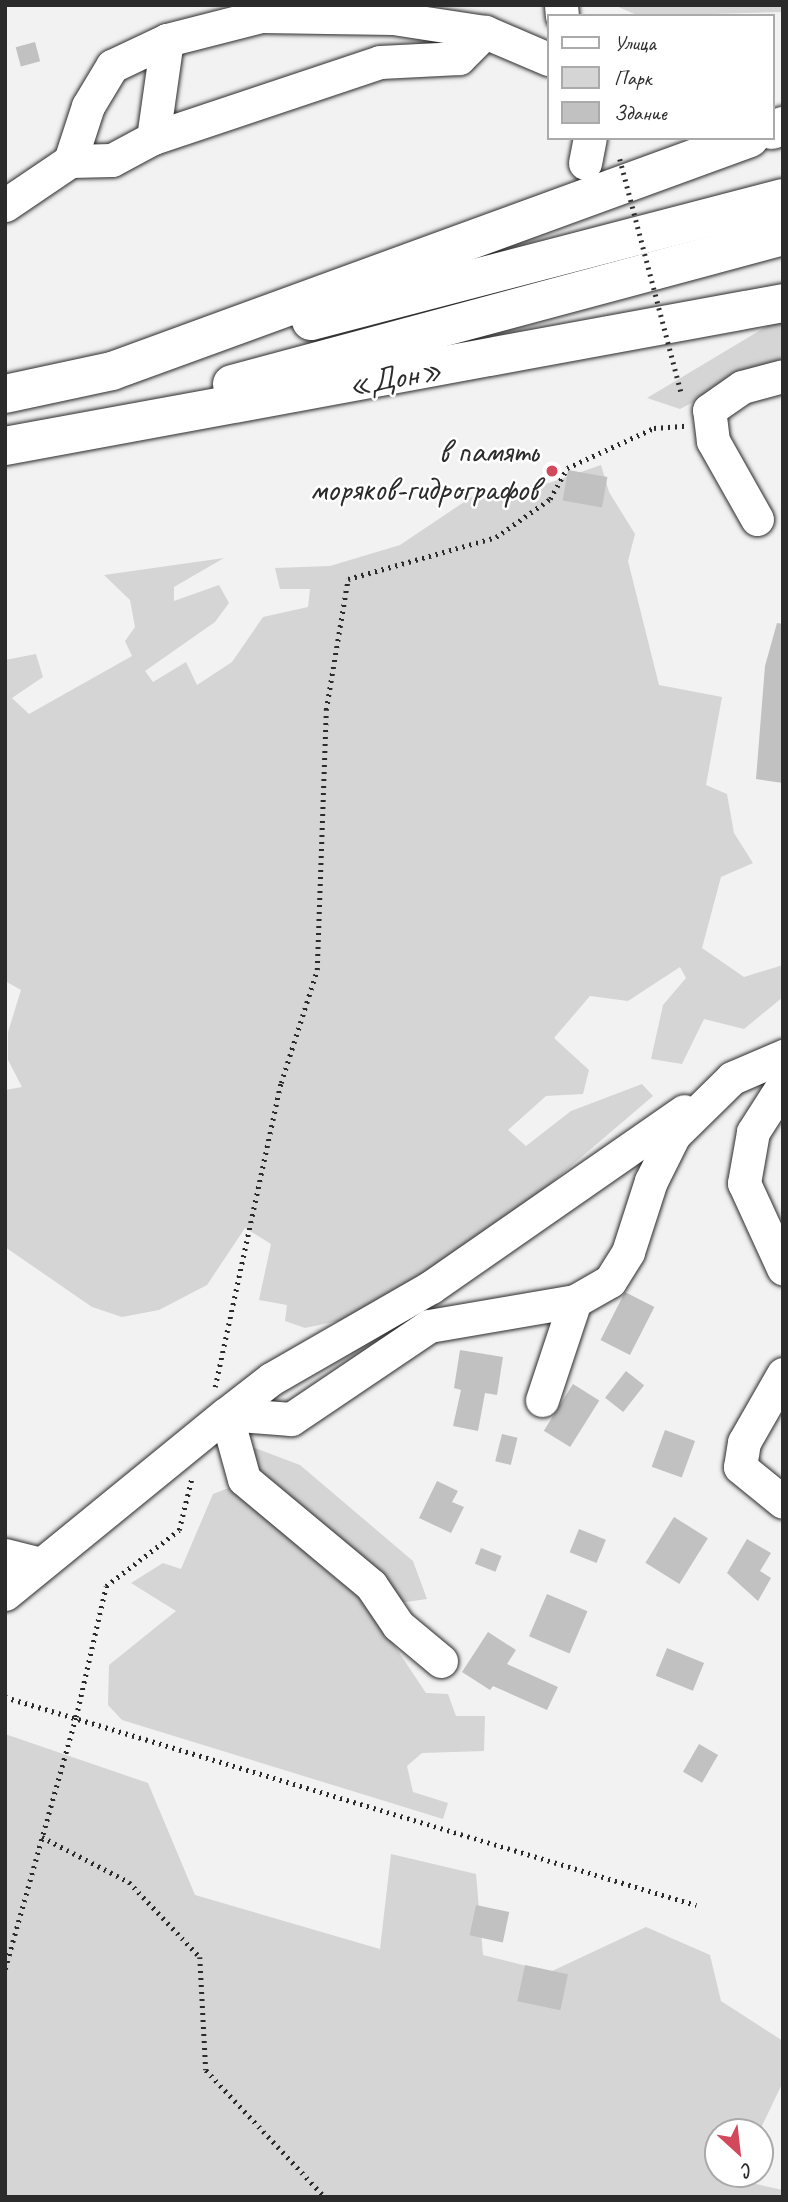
<!DOCTYPE html>
<meta charset="utf-8">
<style>
body{margin:0}
#map{position:relative;width:788px;height:2202px;overflow:hidden;background:#f2f2f2;font-family:Caveat,sans-serif}
div>[style]{position:absolute}
.green>*{inset:0;background:#d5d5d5}
.building>*{inset:0;background:#c1c1c1;transform-origin:0 0}
.path>*{height:4.5px;margin-top:-2.25px;transform-origin:0;background:repeating-linear-gradient(90deg,#2b2b2b 0 2px,transparent 0 7px)}
.roads{filter:drop-shadow(0 0 2px #2b2b2b) drop-shadow(0 0 2px #2b2b2b)}
.minor>*{height:33px;margin:-16.5px;padding:0 16.5px;transform-origin:16.5px;border-radius:16.5px;background:#fff}
.highway>*{height:38px;margin:-19px;padding:0 19px;transform-origin:19px;border-radius:19px;background:#fff}
.path-bridge>*{height:4.5px;margin-top:-2.25px;transform-origin:0;background:repeating-linear-gradient(90deg,#2b2b2b 0 2px,transparent 0 7px)}
.dots>*{width:19px;height:19px;translate:-50% -50%;box-sizing:border-box;border:4px solid #fff;border-radius:50%}
span{translate:-50% -50%;white-space:nowrap;text-align:center;line-height:1.15;-webkit-text-stroke:5px #fff;paint-order:stroke}
.street-label{font-size:33px;color:#2b2b2b}
.poi-label{font-size:33px;color:#2b2b2b}
.right{translate:-100% -50%;text-align:right}
.frame{position:absolute;inset:0;border:7px solid #2b2b2b;pointer-events:none}
.legend{position:absolute;left:547px;top:14px;width:228px;height:126px;box-sizing:border-box;background:#fff;border:2px solid #aaa;margin:0;padding:9px 12px;list-style:none;font-size:21px;color:#2b2b2b}
.legend li{display:flex;align-items:center;gap:14px;height:35px}
.legend b{width:35px;border:2px solid #aaa}
.north{position:absolute;left:704px;top:2118px;width:70px;height:70px;box-sizing:border-box;background:#fff;border:2px solid #aaa;border-radius:50%;rotate:153deg;font-size:19px;font-weight:700;line-height:28px;text-align:center;color:#2b2b2b}
.north::after{content:'';display:block;margin:auto;width:24px;height:32px;background:#d1495b;clip-path:polygon(50% 0,100% 100%,50% 72%,0 100%)}
</style>
<div id="map">
<div class="green">
<i style="clip-path:polygon(614px 5px,783px 5px,783px 12px,639px 16px)"></i>
<i style="clip-path:polygon(783px 322px,783px 367px,738px 379px,680px 409px,647px 398px,769px 325px)"></i>
<i style="clip-path:polygon(601px 465px,609px 492px,635px 534px,628px 561px,659px 685px,722px 697px,706px 785px,727px 794px,734px 833px,753px 863px,721px 877px,702px 948px,744px 977px,783px 965px,783px 997px,744px 1029px,704px 1019px,682px 1064px,651px 1059px,663px 1005px,686px 978px,680px 967px,628px 1001px,590px 996px,554px 1038px,589px 1070px,583px 1094px,546px 1096px,508px 1130px,526px 1146px,571px 1111px,642px 1084px,653px 1096px,476px 1247px,343px 1320px,305px 1328px,285px 1321px,287px 1305px,259px 1300px,271px 1244px,245px 1228px,207px 1285px,159px 1310px,122px 1317px,92px 1307px,5px 1247px,5px 1090px,22px 1087px,8px 1060px,8px 1032px,21px 990px,5px 981px,5px 660px,36px 654px,43px 677px,12px 698px,29px 714px,132px 656px,125px 641px,135px 627px,130px 600px,104px 575px,224px 558px,174px 587px,174px 601px,219px 585px,229px 603px,215px 622px,145px 671px,153px 682px,186px 662px,197px 685px,232px 662px,263px 617px,308px 607px,310px 589px,280px 589px,275px 568px,330px 566px,400px 545px,473px 496px,549px 483px)"></i>
<i style="clip-path:polygon(255px 1448px,300px 1465px,413px 1561px,427px 1599px,392px 1604px,339px 1563px,245px 1457px)"></i>
<i style="clip-path:polygon(231px 1487px,337px 1580px,358px 1591px,426px 1693px,448px 1694px,456px 1716px,485px 1716px,484px 1751px,422px 1753px,407px 1766px,413px 1792px,448px 1803px,443px 1819px,122px 1720px,108px 1705px,109px 1665px,176px 1611px,131px 1583px,163px 1563px,181px 1569px,213px 1494px)"></i>
<i style="clip-path:polygon(5px 1734px,148px 1783px,195px 1895px,380px 1949px,391px 1854px,476px 1874px,483px 1955px,550px 1972px,646px 1927px,710px 1955px,721px 2001px,783px 2041px,783px 2082px,759px 2132px,718px 2132px,718px 2174px,739px 2174px,737px 2180px,783px 2190px,783px 2197px,5px 2197px)"></i>
</div>
<div class="building">
<i style="left:35px;top:42px;width:20px;height:20px;rotate:75deg"></i>
<i style="left:568px;top:470px;width:40px;height:31px;rotate:10deg"></i>
<i style="clip-path:polygon(777px 623px,783px 624px,783px 783px,756px 779px,765px 666px)"></i>
<i style="left:625px;top:1292px;width:33px;height:54px;rotate:27deg"></i>
<i style="clip-path:polygon(460px 1350px,503px 1357px,497px 1395px,485px 1393px,478px 1431px,453px 1426px,461px 1390px,454px 1388px)"></i>
<i style="left:626px;top:1371px;width:23px;height:34px;rotate:38deg"></i>
<i style="left:573px;top:1384px;width:31px;height:55px;rotate:32deg"></i>
<i style="left:665px;top:1430px;width:32px;height:39px;rotate:20deg"></i>
<i style="left:502px;top:1434px;width:16px;height:28px;rotate:14deg"></i>
<i style="clip-path:polygon(437px 1481px,458px 1491px,452px 1502px,464px 1507px,451px 1533px,419px 1518px)"></i>
<i style="left:674px;top:1517px;width:40px;height:54px;rotate:32deg"></i>
<i style="left:579px;top:1529px;width:29px;height:25px;rotate:22deg"></i>
<i style="clip-path:polygon(747px 1539px,771px 1553px,760px 1571px,771px 1578px,758px 1601px,727px 1573px)"></i>
<i style="left:481px;top:1548px;width:22px;height:17px;rotate:21deg"></i>
<i style="left:547px;top:1594px;width:44px;height:46px;rotate:23deg"></i>
<i style="clip-path:polygon(488px 1632px,516px 1650px,507px 1664px,558px 1687px,547px 1710px,493px 1686px,490px 1690px,462px 1672px)"></i>
<i style="left:667px;top:1648px;width:40px;height:30px;rotate:22deg"></i>
<i style="left:699px;top:1744px;width:22px;height:32px;rotate:30deg"></i>
<i style="left:476px;top:1905px;width:34px;height:31px;rotate:12deg"></i>
<i style="left:525px;top:1965px;width:44px;height:37px;rotate:12deg"></i>
</div>
<div class="path">
<i style="left:215px;top:1387px;width:311px;rotate:-77.8deg"></i>
<i style="left:281px;top:1083px;width:119px;rotate:-72.3deg"></i>
<i style="left:317px;top:970px;width:260px;rotate:-88deg"></i>
<i style="left:326px;top:710px;width:133px;rotate:-80.5deg"></i>
<i style="left:348px;top:579px;width:154px;rotate:-15.8deg"></i>
<i style="left:496px;top:537px;width:66px;rotate:-35.1deg"></i>
<i style="left:550px;top:499px;width:35px;rotate:-61deg"></i>
<i style="left:567px;top:468px;width:96px;rotate:-24.7deg"></i>
<i style="left:654px;top:428px;width:32px;rotate:-4deg"></i>
<i style="left:5px;top:1697px;width:722px;rotate:16.75deg"></i>
<i style="left:42px;top:1837px;width:98px;rotate:27.3deg"></i>
<i style="left:129px;top:1882px;width:103px;rotate:46.6deg"></i>
<i style="left:200px;top:1957px;width:113px;rotate:87deg"></i>
<i style="left:206px;top:2070px;width:174px;rotate:46.9deg"></i>
<i style="left:5px;top:1969px;width:262px;rotate:-74.3deg"></i>
<i style="left:76px;top:1717px;width:134px;rotate:-77.1deg"></i>
<i style="left:106px;top:1586px;width:92px;rotate:-37.5deg"></i>
<i style="left:179px;top:1530px;width:55px;rotate:-76.2deg"></i>
</div>
<div class="roads">
<div class="minor">
<i style="left:561px;top:5px;width:11px;rotate:85deg"></i>
<i style="left:153px;top:138px;width:99px;rotate:-81.9deg"></i>
<i style="left:167px;top:40px;width:97px;rotate:-14.3deg"></i>
<i style="left:261px;top:16px;width:132px;rotate:0.9deg"></i>
<i style="left:393px;top:18px;width:93px;rotate:8.7deg"></i>
<i style="left:485px;top:32px;width:69px;rotate:23.2deg"></i>
<i style="left:70px;top:161px;width:58px;rotate:-71.9deg"></i>
<i style="left:88px;top:106px;width:47px;rotate:-59deg"></i>
<i style="left:112px;top:66px;width:61px;rotate:-25.3deg"></i>
<i style="left:585px;top:163px;width:25px;rotate:-79deg"></i>
<i style="left:5px;top:205px;width:78px;rotate:-34.1deg"></i>
<i style="left:70px;top:161px;width:42px;rotate:-1.4deg"></i>
<i style="left:112px;top:160px;width:47px;rotate:-28.2deg"></i>
<i style="left:153px;top:138px;width:239px;rotate:-18.5deg"></i>
<i style="left:380px;top:62px;width:79px;rotate:-2.9deg"></i>
<i style="left:459px;top:58px;width:37px;rotate:-45deg"></i>
<i style="left:757px;top:519px;width:90px;rotate:-119.4deg"></i>
<i style="left:713px;top:441px;width:31px;rotate:-97deg"></i>
<i style="left:709px;top:410px;width:40px;rotate:-34.9deg"></i>
<i style="left:742px;top:387px;width:42px;rotate:-15deg"></i>
<i style="left:783px;top:1085px;width:56px;rotate:122.6deg"></i>
<i style="left:753px;top:1132px;width:52px;rotate:100deg"></i>
<i style="left:744px;top:1183px;width:94px;rotate:65.4deg"></i>
<i style="left:783px;top:1374px;width:78px;rotate:119.8deg"></i>
<i style="left:744px;top:1442px;width:25px;rotate:99deg"></i>
<i style="left:740px;top:1467px;width:55px;rotate:39.1deg"></i>
<i style="left:542px;top:1400px;width:104px;rotate:-71.6deg"></i>
<i style="left:5px;top:1555px;width:37px;rotate:14deg"></i>
<i style="left:5px;top:1594px;width:285px;rotate:-39.2deg"></i>
<i style="left:226px;top:1414px;width:65px;rotate:4.4deg"></i>
<i style="left:291px;top:1419px;width:166px;rotate:-34deg"></i>
<i style="left:429px;top:1326px;width:148px;rotate:-9.7deg"></i>
<i style="left:575px;top:1301px;width:40px;rotate:-29.7deg"></i>
<i style="left:610px;top:1281px;width:34px;rotate:-58deg"></i>
<i style="left:628px;top:1252px;width:75px;rotate:-72.1deg"></i>
<i style="left:651px;top:1181px;width:51px;rotate:-63.4deg"></i>
<i style="left:674px;top:1135px;width:81px;rotate:-44.5deg"></i>
<i style="left:732px;top:1078px;width:56px;rotate:-23.3deg"></i>
<i style="left:441px;top:1661px;width:56px;rotate:-140.1deg"></i>
<i style="left:398px;top:1625px;width:48px;rotate:-124deg"></i>
<i style="left:371px;top:1585px;width:165px;rotate:-140.2deg"></i>
<i style="left:244px;top:1479px;width:67px;rotate:-105.5deg"></i>
<i style="left:226px;top:1414px;width:57px;rotate:-37.9deg"></i>
<i style="left:271px;top:1379px;width:185px;rotate:-29.9deg"></i>
<i style="left:431px;top:1287px;width:308px;rotate:-34.8deg"></i>
</div>
<div class="highway">
<i style="left:772px;top:130px;width:12px;rotate:-20deg"></i>
<i style="left:311px;top:321px;width:488px;rotate:-14.6deg"></i>
<i style="left:232px;top:384px;width:571px;rotate:-15.03deg"></i>
<i style="left:5px;top:394px;width:109px;rotate:-12.1deg"></i>
<i style="left:112px;top:371px;width:679px;rotate:-20.06deg"></i>
<i style="left:5px;top:446px;width:791px;rotate:-10.41deg"></i>
</div>
</div>
<div class="path-bridge">
<i style="left:620px;top:159px;width:241px;rotate:75.3deg"></i>
</div>
<div class="dots">
<i style="left:552px;top:471px;background:#d1495b"></i>
</div>
<div class="street-label">
<span style="left:395px;top:378px;rotate:-10deg">«Дон»</span>
</div>
<div class="poi-label">
<span class="right" style="left:538px;top:471px">в память<br>моряков-гидрографов</span>
</div>
<div class="frame"></div>
<ul class="legend">
<li><b style="height:9px;background:#fff"></b>Улица</li>
<li><b style="height:19px;background:#d5d5d5"></b>Парк</li>
<li><b style="height:19px;background:#c1c1c1"></b>Здание</li>
</ul>
<div class="north">С</div>
</div>
